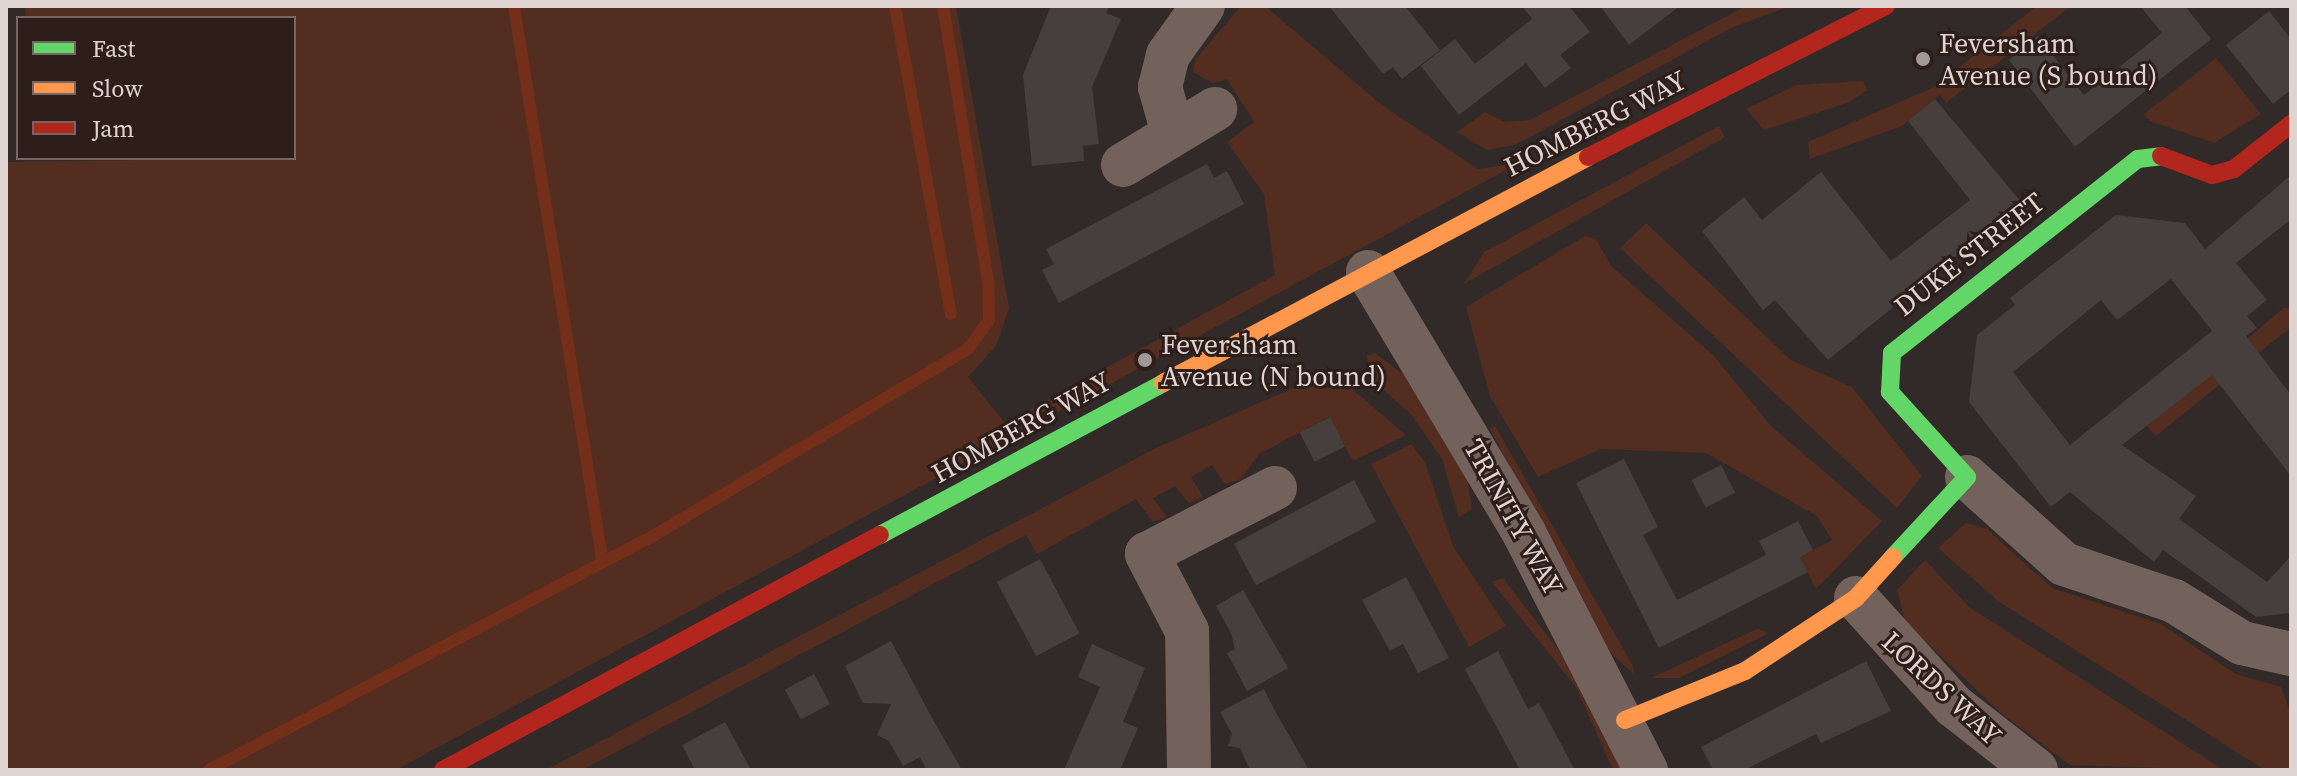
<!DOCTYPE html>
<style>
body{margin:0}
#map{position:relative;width:2297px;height:776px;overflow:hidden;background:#322a28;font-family:"Source Serif 4",serif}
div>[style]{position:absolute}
.green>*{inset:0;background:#532d20}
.stream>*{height:12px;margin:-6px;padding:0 6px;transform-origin:6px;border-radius:6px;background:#732f19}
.building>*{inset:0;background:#463f3d;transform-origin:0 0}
.street>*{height:44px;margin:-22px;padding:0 22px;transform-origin:22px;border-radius:22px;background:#73625c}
.fast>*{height:18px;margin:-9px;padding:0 9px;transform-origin:9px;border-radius:9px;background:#63d668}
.slow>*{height:18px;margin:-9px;padding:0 9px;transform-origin:9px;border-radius:9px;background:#ff974d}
.jam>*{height:18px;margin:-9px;padding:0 9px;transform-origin:9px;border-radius:9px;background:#b3261e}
.dots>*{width:22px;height:22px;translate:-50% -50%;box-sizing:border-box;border:4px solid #2d1e19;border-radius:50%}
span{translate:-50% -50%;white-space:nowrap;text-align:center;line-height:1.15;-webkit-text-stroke:6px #2d1e19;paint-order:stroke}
.poi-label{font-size:28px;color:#dfd4d1}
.left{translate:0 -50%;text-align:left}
.street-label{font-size:28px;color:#dfd4d1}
.frame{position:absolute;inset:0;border:8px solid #dfd4d1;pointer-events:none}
.legend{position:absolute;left:16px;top:16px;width:280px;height:144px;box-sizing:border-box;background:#2d1e19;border:2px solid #746763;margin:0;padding:10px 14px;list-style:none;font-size:24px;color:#dfd4d1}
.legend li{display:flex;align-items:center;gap:16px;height:40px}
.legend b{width:40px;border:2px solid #746763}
</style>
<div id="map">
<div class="green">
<i style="clip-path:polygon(25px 6px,956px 6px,1009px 308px,996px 346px,968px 377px,1005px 423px,1275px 275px,1264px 194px,1227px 142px,1254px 122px,1227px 79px,1213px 83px,1193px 72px,1195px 60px,1241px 6px,1265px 6px,1383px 106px,1478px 169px,1519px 163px,396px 770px,6px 770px,6px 162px,294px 158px,294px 18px,26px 18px)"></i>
<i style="clip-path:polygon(1790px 6px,1731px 28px,1515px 145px,1487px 150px,1457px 132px,1485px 112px,1505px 122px,1530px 120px,1744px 7px)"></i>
<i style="clip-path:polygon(2037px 6px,2071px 6px,1946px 103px,1940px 95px,1902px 126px,1810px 159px,1808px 142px,1934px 87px)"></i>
<i style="clip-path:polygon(2216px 58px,2261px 114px,2214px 143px,2150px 121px,2144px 114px)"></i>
<i style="clip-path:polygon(1863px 81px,1868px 90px,1847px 103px,1764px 130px,1746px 109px,1796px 85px)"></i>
<i style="clip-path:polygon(1719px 126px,1725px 137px,1464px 284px,1484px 252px)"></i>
<i style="clip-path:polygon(1646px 223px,1791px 360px,1852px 387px,1922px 476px,1897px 508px,1620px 248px)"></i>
<i style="clip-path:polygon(1585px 236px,1596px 239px,1611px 266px,1713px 355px,1771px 426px,1882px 521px,1816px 589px,1800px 557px,1832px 540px,1817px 516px,1706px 453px,1601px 449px,1538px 477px,1490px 396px,1466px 307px)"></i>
<i style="clip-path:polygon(2283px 308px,2291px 308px,2291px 327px,2156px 436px,2147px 426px)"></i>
<i style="clip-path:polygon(1375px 353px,1404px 375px,1466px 472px,1472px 509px,1459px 517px,1442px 459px,1411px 414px,1370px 378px,1367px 355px)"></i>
<i style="clip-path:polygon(1298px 386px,1352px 389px,1406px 435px,1353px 461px,1329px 417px,1259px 454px,1241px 479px,1225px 484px,1212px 465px,1191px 477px,1203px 497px,1189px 503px,1175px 486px,1153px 498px,1167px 517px,1153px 522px,1136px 499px,1037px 554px,1026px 535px,582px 770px,546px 770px,1156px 448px)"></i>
<i style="clip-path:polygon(1495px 426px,1632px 664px,1635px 675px,1605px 648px,1490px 429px)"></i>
<i style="clip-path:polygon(1411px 444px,1425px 462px,1453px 546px,1506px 626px,1469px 647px,1371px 464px)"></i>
<i style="clip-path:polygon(1966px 523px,1987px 529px,2052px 588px,2161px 624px,2236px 674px,2281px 687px,2291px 714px,2291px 770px,2265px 770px,1998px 601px,1938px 548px)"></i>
<i style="clip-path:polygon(1925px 560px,1969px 607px,2224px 770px,2070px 765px,2002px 714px,1905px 622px,1897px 590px)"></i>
<i style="clip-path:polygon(1503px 578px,1569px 664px,1625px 770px,1613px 770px,1576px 687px,1492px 582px)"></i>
<i style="clip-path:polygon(1757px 629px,1769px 633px,1679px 678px,1651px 678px)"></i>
</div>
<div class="stream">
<i style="left:514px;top:6px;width:559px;rotate:80.94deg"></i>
<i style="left:895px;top:6px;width:313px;rotate:79.7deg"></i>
<i style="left:209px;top:770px;width:496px;rotate:-27.8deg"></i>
<i style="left:648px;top:539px;width:372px;rotate:-30.7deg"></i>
<i style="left:968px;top:349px;width:36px;rotate:-54deg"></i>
<i style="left:989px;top:320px;width:39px;rotate:-91deg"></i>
<i style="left:988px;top:281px;width:279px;rotate:-99.3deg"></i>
</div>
<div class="building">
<i style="clip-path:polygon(1051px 6px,1109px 6px,1106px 13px,1121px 19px,1092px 87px,1099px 144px,1083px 146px,1084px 161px,1032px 166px,1023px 75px)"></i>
<i style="clip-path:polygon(1329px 6px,1405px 6px,1440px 50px,1402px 79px,1393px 67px,1383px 74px)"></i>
<i style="clip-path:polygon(1522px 6px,1569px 6px,1590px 32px,1560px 55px,1571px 68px,1545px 88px,1526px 63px,1459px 115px,1421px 66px,1455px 39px,1475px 64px,1532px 19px)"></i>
<i style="clip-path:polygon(1600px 6px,1680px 6px,1629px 45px)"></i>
<i style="clip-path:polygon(2140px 6px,2185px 6px,2211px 39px,2075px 147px,2009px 60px,2038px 36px,2084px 95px,2162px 33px)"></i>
<i style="clip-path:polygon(2269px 11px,2291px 39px,2291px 90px,2273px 104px,2226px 45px)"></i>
<i style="clip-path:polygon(1935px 99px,2022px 203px,1828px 360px,1775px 300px,1763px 310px,1702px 231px,1744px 197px,1762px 220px,1821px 172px,1891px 261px,1970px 200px,1908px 121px)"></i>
<i style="clip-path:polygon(1207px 164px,1214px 178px,1227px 171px,1244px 204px,1059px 303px,1042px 270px,1054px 264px,1046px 249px)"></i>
<i style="clip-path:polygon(evenodd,2291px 175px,2291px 219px,2236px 263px,2267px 300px,2247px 316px,2257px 328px,2246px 336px,2291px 395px,2291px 476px,2212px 375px,2122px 445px,2196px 496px,2179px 519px,2267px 582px,2291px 556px,2291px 613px,2256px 617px,2163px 550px,2154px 562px,2070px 492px,2051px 507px,1969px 402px,1977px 335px,2015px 305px,2010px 298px,2116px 215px,2185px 223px,2205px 249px,2291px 175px,2171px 279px,2212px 331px,2070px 445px,2013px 372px,2101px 300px,2117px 320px,2171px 279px)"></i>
<i style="left:1330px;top:417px;width:33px;height:34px;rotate:63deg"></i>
<i style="clip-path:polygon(1624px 459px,1658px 527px,1643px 535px,1677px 600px,1766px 555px,1759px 541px,1798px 521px,1813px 550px,1800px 557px,1808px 572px,1659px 648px,1576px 483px)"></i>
<i style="left:1721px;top:465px;width:31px;height:33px;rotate:63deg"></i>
<i style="left:1354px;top:480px;width:47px;height:136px;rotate:62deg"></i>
<i style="left:1040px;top:559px;width:84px;height:49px;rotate:62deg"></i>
<i style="clip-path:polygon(1406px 577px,1449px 658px,1418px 673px,1403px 644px,1390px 651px,1362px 600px)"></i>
<i style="clip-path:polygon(1243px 590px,1288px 668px,1247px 691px,1227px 653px,1235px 649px,1231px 633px,1216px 606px)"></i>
<i style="clip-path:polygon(891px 641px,932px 718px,962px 770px,927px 770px,920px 757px,903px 766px,889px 741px,877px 735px,891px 704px,863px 703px,845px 666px)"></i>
<i style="clip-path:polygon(1092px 644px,1145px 668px,1123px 722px,1138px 728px,1120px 770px,1064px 770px,1100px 687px,1078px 677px)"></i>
<i style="clip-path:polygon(1498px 651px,1528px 709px,1539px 703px,1575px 770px,1520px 770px,1465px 669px)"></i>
<i style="clip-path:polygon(1866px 661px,1891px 711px,1821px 743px,1816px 734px,1744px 770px,1713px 770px,1701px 747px)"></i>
<i style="left:814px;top:674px;width:34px;height:33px;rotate:62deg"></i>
<i style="clip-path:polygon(1264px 689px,1275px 711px,1309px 770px,1250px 770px,1240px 748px,1228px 746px,1232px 734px,1220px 712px)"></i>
<i style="clip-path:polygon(725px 722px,751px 770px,695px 770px,682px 745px)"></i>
</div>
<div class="street">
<i style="left:1173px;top:133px;width:48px;rotate:-105.8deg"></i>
<i style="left:1160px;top:87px;width:33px;rotate:-76deg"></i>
<i style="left:1168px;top:55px;width:60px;rotate:-54.5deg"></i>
<i style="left:1123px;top:165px;width:108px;rotate:-31.3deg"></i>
<i style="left:1368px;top:272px;width:304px;rotate:59.1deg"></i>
<i style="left:1524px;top:533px;width:267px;rotate:62.8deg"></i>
<i style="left:1967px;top:477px;width:130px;rotate:41.9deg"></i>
<i style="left:2064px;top:564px;width:116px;rotate:18.6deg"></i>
<i style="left:2174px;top:601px;width:80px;rotate:31.7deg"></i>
<i style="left:2242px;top:643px;width:50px;rotate:12.7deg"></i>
<i style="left:1856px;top:598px;width:146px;rotate:47.8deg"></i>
<i style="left:1954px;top:706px;width:104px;rotate:38deg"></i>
<i style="left:1189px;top:770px;width:139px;rotate:-90.8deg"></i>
<i style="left:1187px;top:631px;width:87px;rotate:-117.5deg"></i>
<i style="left:1147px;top:554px;width:144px;rotate:-27.3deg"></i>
</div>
<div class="fast">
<i style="left:880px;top:535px;width:321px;rotate:-28.2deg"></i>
<i style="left:1893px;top:557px;width:109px;rotate:-47.2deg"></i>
<i style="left:1967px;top:477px;width:115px;rotate:-132.2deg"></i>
<i style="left:1890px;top:392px;width:39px;rotate:-87deg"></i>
<i style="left:1892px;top:353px;width:313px;rotate:-38.3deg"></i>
<i style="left:2138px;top:159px;width:23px;rotate:-7deg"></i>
</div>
<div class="slow">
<i style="left:1163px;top:383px;width:481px;rotate:-28deg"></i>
<i style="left:1625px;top:720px;width:130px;rotate:-22.2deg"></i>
<i style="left:1745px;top:671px;width:133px;rotate:-33.3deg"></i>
<i style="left:1856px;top:598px;width:55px;rotate:-47.9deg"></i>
</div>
<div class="jam">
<i style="left:2161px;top:156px;width:54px;rotate:20.4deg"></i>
<i style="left:2212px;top:175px;width:23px;rotate:-15deg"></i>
<i style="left:2234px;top:169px;width:73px;rotate:-38.3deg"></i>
<i style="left:1588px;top:157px;width:334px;rotate:-26.9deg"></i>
<i style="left:443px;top:770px;width:496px;rotate:-28.3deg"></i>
</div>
<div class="dots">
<i style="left:1923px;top:59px;background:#a29896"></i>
<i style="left:1145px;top:360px;background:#a29896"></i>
</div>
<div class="poi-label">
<span class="left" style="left:1939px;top:59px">Feversham<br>Avenue (S bound)</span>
<span class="left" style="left:1161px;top:360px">Feversham<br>Avenue (N bound)</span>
</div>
<div class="street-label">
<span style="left:1595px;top:123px;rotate:-27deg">HOMBERG WAY</span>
<span style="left:1969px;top:254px;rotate:-38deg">DUKE STREET</span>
<span style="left:1021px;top:427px;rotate:-29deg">HOMBERG WAY</span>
<span style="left:1514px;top:517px;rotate:61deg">TRINITY WAY</span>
<span style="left:1942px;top:688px;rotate:43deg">LORDS WAY</span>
</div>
<div class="frame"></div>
<ul class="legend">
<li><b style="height:10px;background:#63d668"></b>Fast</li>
<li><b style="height:10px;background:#ff974d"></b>Slow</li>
<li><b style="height:10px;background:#b3261e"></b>Jam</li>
</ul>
</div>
